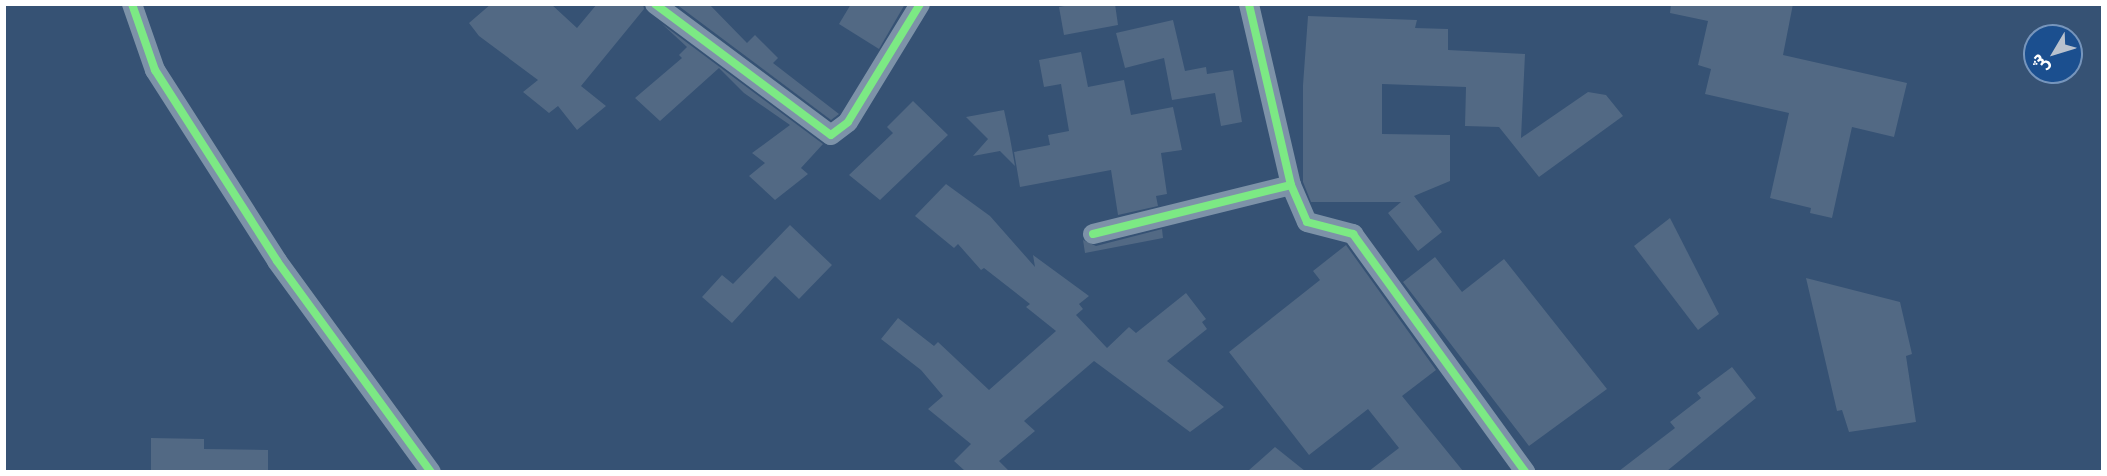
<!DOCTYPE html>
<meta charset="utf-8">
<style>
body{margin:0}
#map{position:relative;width:2107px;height:476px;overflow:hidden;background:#365274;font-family:Rubik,"Noto Naskh Arabic",sans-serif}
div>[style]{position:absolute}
.building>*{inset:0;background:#526984}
.minor>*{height:20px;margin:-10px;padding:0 10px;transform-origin:10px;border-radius:10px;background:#7d92a8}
.cycleway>*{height:8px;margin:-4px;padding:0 4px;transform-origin:4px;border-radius:4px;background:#7ce984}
span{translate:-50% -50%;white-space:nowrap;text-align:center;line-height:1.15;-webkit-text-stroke:4.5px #1b4f8f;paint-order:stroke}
.frame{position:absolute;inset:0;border:6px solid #fff;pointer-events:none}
.north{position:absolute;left:2023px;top:24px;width:60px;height:60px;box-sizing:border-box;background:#1b4f8f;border:2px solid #7695bc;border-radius:50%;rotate:232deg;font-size:16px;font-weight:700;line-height:24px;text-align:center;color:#fff}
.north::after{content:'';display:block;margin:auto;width:21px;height:27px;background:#b9c2ce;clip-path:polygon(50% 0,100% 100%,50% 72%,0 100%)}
</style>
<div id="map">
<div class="building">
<i style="clip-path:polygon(491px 4px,551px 4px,577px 28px,597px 4px,643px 4px,644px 9px,581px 86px,606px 106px,577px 130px,558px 106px,549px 113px,523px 92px,538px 80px,479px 36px,469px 23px)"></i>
<i style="clip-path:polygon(676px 4px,709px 4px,747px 43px,755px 35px,778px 58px,773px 63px,839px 114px,831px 120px)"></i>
<i style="clip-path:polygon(851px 4px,905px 4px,879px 49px,839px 24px)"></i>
<i style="clip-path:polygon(1075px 4px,1115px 4px,1118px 25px,1064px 35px,1059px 7px)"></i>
<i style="clip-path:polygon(1671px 4px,1793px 4px,1783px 55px,1907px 83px,1894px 137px,1852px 127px,1832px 218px,1810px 213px,1811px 208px,1770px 198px,1789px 113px,1705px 94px,1711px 69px,1698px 65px,1708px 21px,1670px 13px)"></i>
<i style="clip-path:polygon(1308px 16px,1417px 20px,1415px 28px,1448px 29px,1448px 50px,1525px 54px,1521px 138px,1588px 92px,1606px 95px,1623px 116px,1539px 177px,1499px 127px,1465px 126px,1466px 87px,1382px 84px,1382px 134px,1450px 135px,1450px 181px,1414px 196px,1442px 232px,1418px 251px,1388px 213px,1401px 202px,1311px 202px,1303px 182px,1303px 85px)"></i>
<i style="clip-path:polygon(1173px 20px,1185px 71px,1206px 67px,1207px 74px,1233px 70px,1242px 122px,1221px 126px,1215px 93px,1172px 100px,1164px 58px,1125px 68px,1116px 33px)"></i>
<i style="clip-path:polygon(662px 24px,823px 144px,801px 168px,808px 174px,775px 200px,749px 176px,765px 163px,752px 153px,790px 125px,744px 93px,719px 68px,660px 121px,635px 98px,682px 58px,679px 55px,687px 47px)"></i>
<i style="clip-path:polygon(1081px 52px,1088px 87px,1124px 80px,1131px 115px,1173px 107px,1182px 150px,1161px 153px,1167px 194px,1156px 196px,1158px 206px,1118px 215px,1111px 170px,1020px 187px,1014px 152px,1050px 145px,1048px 135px,1069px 131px,1061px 84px,1044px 87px,1039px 60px)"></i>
<i style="clip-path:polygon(913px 101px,948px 135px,880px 200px,849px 175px,893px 133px,887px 127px)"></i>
<i style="clip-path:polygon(1004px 110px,1010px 138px,1015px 166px,1000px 151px,973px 156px,988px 139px,966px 117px)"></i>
<i style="clip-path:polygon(946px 184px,990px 216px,1035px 267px,1033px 255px,1089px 296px,1079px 304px,1083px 309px,1076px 315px,1107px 348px,1129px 327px,1136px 333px,1186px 293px,1206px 319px,1202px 322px,1207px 329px,1167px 361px,1224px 407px,1190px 432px,1094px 361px,1024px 421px,1035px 431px,999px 461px,1009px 471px,965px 471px,954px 461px,971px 444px,928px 409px,943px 396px,921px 370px,881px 339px,898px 318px,934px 346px,938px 342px,989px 390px,1056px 331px,1026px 307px,1030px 304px,984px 268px,981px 270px,958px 244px,954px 248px,915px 216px)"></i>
<i style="clip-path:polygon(1670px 218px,1719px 314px,1698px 330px,1634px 246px)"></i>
<i style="clip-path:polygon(790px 225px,832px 265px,799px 299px,775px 276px,732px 323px,702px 297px,722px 275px,733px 284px)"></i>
<i style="clip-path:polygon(1162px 229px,1163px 238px,1085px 253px,1083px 240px,1096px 246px)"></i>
<i style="clip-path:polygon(1346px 245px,1436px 370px,1402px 396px,1463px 471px,1369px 471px,1399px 448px,1368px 409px,1309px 455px,1229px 352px,1320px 280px,1313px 271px)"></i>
<i style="clip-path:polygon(1435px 257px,1462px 292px,1504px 259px,1607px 389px,1529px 446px,1403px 282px)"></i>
<i style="clip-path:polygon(1806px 278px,1900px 302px,1912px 354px,1906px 356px,1916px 422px,1849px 432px,1842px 410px,1837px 411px)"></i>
<i style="clip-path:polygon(1732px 367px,1756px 398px,1667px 471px,1619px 471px,1675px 428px,1670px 422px,1701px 398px,1697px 393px)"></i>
<i style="clip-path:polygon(151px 438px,204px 439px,204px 449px,268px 450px,268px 471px,151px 471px)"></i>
<i style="clip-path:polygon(1275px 447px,1305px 471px,1248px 471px)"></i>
</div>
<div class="minor">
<i style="left:132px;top:4px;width:70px;rotate:70.8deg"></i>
<i style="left:155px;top:70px;width:227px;rotate:57.4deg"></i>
<i style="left:277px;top:261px;width:261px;rotate:53.9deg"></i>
<i style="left:655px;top:4px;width:219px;rotate:36.7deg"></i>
<i style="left:831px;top:135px;width:21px;rotate:-37deg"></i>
<i style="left:848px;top:122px;width:138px;rotate:-58.6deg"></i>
<i style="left:1291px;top:185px;width:40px;rotate:66.6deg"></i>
<i style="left:1307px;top:222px;width:48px;rotate:14.6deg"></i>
<i style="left:1353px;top:234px;width:294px;rotate:54.1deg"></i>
<i style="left:1093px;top:234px;width:204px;rotate:-13.9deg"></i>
<i style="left:1291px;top:185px;width:186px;rotate:-103.1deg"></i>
</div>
<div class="cycleway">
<i style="left:132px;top:4px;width:70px;rotate:70.8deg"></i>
<i style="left:155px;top:70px;width:227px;rotate:57.4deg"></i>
<i style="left:277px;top:261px;width:261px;rotate:53.9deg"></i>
<i style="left:655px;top:4px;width:219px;rotate:36.7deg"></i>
<i style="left:831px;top:135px;width:21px;rotate:-37deg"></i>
<i style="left:848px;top:122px;width:138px;rotate:-58.6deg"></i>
<i style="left:1291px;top:185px;width:40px;rotate:66.6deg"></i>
<i style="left:1307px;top:222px;width:48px;rotate:14.6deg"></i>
<i style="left:1353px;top:234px;width:294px;rotate:54.1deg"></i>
<i style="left:1093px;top:234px;width:204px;rotate:-13.9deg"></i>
<i style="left:1291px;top:185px;width:186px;rotate:-103.1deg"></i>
</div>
<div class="frame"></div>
<div class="north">ش</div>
</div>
